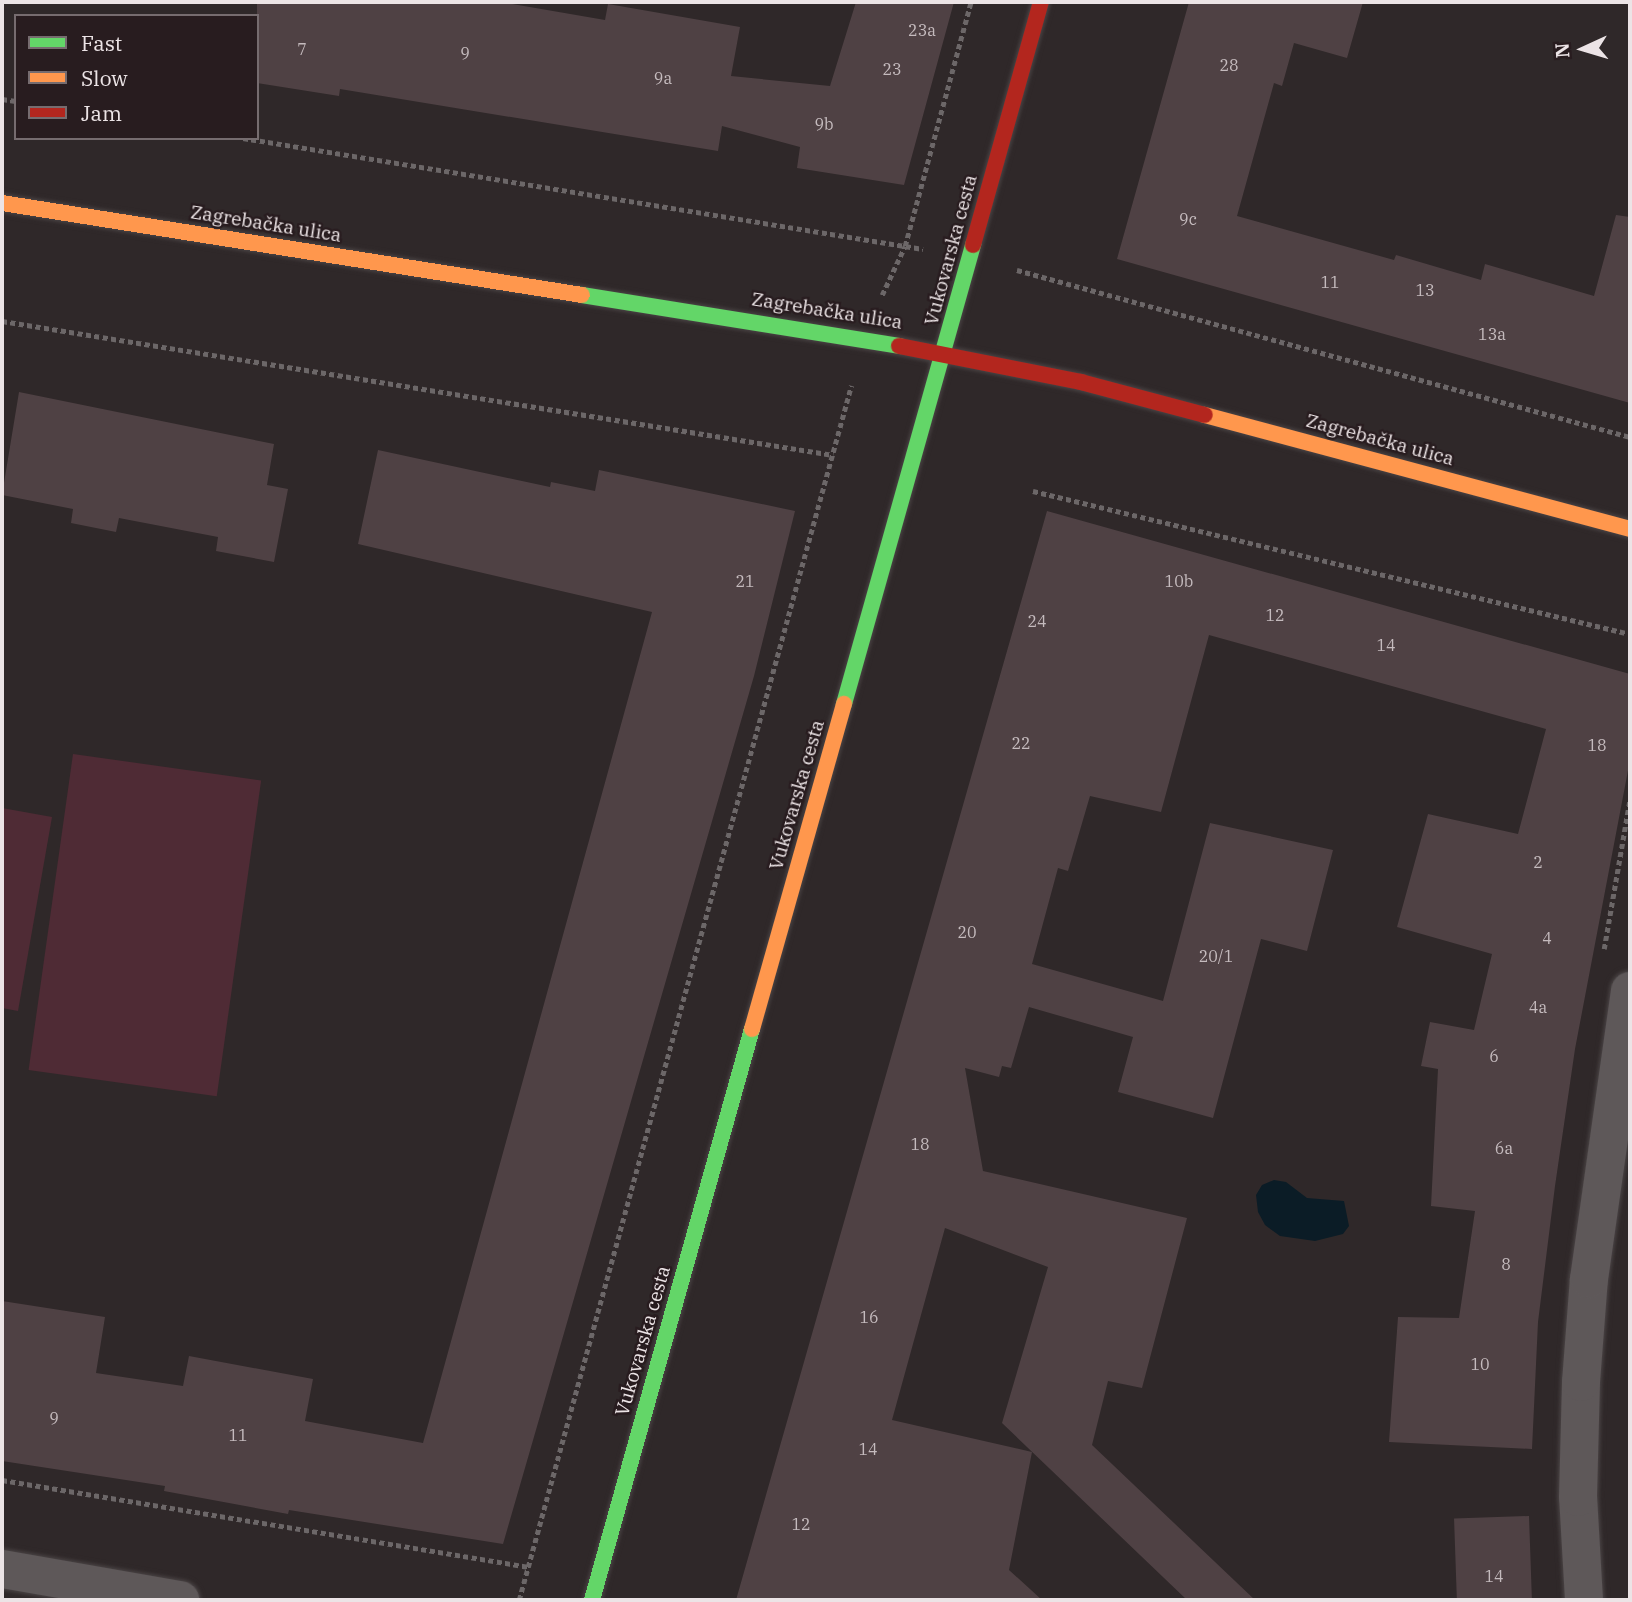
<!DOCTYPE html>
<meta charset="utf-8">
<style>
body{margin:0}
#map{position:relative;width:1632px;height:1602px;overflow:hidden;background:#2f2829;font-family:"IBM Plex Serif",serif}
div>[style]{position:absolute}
.green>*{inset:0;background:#4f2b35;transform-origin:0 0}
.water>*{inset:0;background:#0b1c26}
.building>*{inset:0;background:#4f4144;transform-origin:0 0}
.path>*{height:4.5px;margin-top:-2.25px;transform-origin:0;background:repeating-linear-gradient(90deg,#6c6768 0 5px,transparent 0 8.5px)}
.roads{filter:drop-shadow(0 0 2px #4a4445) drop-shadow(0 0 2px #4a4445)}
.street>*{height:38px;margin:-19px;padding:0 19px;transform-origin:19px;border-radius:19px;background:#5e5859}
.fast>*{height:16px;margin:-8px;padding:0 8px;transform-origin:8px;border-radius:8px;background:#63d668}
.slow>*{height:16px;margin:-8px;padding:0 8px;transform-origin:8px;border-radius:8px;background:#ff974d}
.jam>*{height:16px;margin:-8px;padding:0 8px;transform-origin:8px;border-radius:8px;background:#b3261e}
span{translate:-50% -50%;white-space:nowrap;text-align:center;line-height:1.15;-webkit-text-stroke:5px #281c1f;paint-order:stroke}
.number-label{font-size:16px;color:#c5bbbe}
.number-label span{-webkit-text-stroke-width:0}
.street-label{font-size:19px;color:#ece4e6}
.frame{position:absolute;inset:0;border:4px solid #ece4e6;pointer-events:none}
.legend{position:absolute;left:14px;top:14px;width:245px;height:126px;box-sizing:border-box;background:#281c1f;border:2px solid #766c6f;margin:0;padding:9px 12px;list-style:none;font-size:21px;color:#ece4e6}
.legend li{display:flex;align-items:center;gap:14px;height:35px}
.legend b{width:35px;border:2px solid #766c6f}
.north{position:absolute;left:1548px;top:14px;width:70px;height:70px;-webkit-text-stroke:5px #281c1f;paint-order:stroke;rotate:266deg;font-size:19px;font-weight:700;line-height:28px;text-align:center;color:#ece4e6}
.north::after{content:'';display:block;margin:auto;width:24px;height:32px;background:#ece4e6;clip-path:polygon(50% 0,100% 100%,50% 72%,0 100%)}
</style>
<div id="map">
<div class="green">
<i style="left:73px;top:754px;width:190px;height:319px;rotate:8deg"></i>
<i style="clip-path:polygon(2px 808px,52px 817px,18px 1011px,2px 1008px)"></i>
</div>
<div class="water">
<i style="clip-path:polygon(1274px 1180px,1286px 1182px,1307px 1198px,1344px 1201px,1349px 1226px,1343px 1234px,1315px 1241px,1280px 1236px,1265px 1225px,1258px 1212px,1256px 1195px,1262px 1185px)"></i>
</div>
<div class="building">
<i style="clip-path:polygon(257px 2px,500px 2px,605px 20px,608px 4px,740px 27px,731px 76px,830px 86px,856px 2px,954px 2px,904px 185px,797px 168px,800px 147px,722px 126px,718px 151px,340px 89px,339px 96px,257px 83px)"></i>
<i style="clip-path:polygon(1189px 2px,1363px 2px,1347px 58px,1294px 43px,1282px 86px,1274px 83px,1237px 216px,1394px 260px,1396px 255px,1481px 280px,1485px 264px,1594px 296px,1616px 215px,1630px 217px,1630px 403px,1117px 259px)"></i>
<i style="clip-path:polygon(19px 392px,274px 444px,267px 485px,288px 489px,274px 562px,216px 551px,218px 537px,119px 518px,116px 532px,71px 523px,73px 509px,2px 495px)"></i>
<i style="clip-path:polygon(378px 450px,550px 487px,551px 482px,595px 491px,599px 470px,795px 511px,754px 676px,503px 1544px,289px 1510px,288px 1514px,164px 1491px,165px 1486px,2px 1461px,2px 1301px,105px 1317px,96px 1373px,183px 1386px,189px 1356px,313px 1379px,305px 1421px,423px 1443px,652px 612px,358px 544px)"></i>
<i style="clip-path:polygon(1047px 511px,1630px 674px,1630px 760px,1575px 1049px,1555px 1186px,1538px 1322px,1532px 1449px,1389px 1442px,1398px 1317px,1459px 1318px,1475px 1211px,1431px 1206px,1438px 1069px,1421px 1066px,1430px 1022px,1474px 1030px,1492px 954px,1397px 927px,1428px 814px,1518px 834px,1546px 729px,1209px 635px,1161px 812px,1090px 796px,1068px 871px,1058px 868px,1032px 964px,1163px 1001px,1210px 823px,1333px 850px,1307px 951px,1261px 939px,1213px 1118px,1118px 1092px,1133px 1037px,1029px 1007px,1011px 1068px,1002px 1066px,999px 1077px,965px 1068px,983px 1171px,1187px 1218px,1142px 1388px,1108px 1381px,1092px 1445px,1255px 1600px,1187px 1600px,1002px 1423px,1048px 1267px,945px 1228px,892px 1420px,1032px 1452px,1009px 1570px,1042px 1600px,736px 1600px)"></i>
<i style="left:1529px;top:1516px;width:84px;height:75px;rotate:88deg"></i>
</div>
<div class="path">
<i style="left:2px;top:99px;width:14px;rotate:8deg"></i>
<i style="left:243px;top:138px;width:689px;rotate:9.27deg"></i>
<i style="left:1017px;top:270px;width:635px;rotate:15.24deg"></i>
<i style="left:882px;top:295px;width:54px;rotate:-64.9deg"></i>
<i style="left:905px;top:246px;width:253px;rotate:-74.9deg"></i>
<i style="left:2px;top:321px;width:842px;rotate:9.16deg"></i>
<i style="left:1033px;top:491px;width:614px;rotate:13.47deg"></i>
<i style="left:1604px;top:949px;width:153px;rotate:-80.2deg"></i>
<i style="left:2px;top:1480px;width:534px;rotate:9.37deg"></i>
<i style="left:519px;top:1600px;width:1259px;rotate:-74.7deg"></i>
</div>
<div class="roads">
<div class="street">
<i style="left:2px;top:1569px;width:181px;rotate:9.9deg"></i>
<i style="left:1584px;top:1600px;width:103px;rotate:-93.3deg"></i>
<i style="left:1578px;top:1497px;width:115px;rotate:-88.5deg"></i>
<i style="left:1581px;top:1382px;width:103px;rotate:-85.6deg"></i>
<i style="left:1589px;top:1279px;width:291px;rotate:-81.9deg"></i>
</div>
<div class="fast">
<i style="left:582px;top:295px;width:321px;rotate:9.1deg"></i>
<i style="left:844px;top:704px;width:477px;rotate:-74.3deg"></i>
<i style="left:592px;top:1600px;width:593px;rotate:-74.35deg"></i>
</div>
<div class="slow">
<i style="left:2px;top:203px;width:587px;rotate:9.01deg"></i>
<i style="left:1205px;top:415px;width:440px;rotate:15deg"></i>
<i style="left:752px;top:1029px;width:338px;rotate:-74.2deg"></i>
</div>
<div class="jam">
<i style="left:973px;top:245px;width:252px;rotate:-74.4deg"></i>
<i style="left:899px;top:346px;width:186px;rotate:11.2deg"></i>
<i style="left:1081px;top:382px;width:128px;rotate:14.9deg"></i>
</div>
</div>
<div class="number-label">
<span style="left:922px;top:30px">23a</span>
<span style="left:302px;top:49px">7</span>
<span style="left:465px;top:53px">9</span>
<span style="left:1229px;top:65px">28</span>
<span style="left:892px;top:69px">23</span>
<span style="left:663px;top:78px">9a</span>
<span style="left:824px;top:124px">9b</span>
<span style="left:1188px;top:219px">9c</span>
<span style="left:1330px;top:282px">11</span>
<span style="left:1425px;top:290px">13</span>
<span style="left:1492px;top:334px">13a</span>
<span style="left:745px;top:581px">21</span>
<span style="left:1179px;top:581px">10b</span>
<span style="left:1275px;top:615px">12</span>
<span style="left:1037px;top:621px">24</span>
<span style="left:1386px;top:645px">14</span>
<span style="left:1021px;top:743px">22</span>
<span style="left:1597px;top:745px">18</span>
<span style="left:1538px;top:862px">2</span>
<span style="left:967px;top:932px">20</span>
<span style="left:1547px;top:938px">4</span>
<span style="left:1216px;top:956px">20/1</span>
<span style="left:1538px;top:1007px">4a</span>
<span style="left:1494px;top:1056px">6</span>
<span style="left:920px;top:1144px">18</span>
<span style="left:1504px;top:1148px">6a</span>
<span style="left:1506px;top:1264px">8</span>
<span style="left:869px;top:1317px">16</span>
<span style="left:1480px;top:1364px">10</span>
<span style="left:54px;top:1418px">9</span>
<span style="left:238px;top:1435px">11</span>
<span style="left:868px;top:1449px">14</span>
<span style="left:801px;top:1524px">12</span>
<span style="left:1494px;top:1576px">14</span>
</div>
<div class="street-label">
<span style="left:266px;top:224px;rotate:9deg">Zagrebačka ulica</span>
<span style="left:951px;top:250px;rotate:-75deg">Vukovarska cesta</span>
<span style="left:827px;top:311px;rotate:9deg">Zagrebačka ulica</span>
<span style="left:1380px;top:440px;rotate:15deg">Zagrebačka ulica</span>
<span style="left:797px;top:795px;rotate:-74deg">Vukovarska cesta</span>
<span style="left:643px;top:1341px;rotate:-74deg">Vukovarska cesta</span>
</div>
<div class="frame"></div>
<ul class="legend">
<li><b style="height:9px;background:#63d668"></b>Fast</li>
<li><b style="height:9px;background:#ff974d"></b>Slow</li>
<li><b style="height:9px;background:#b3261e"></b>Jam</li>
</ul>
<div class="north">N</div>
</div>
